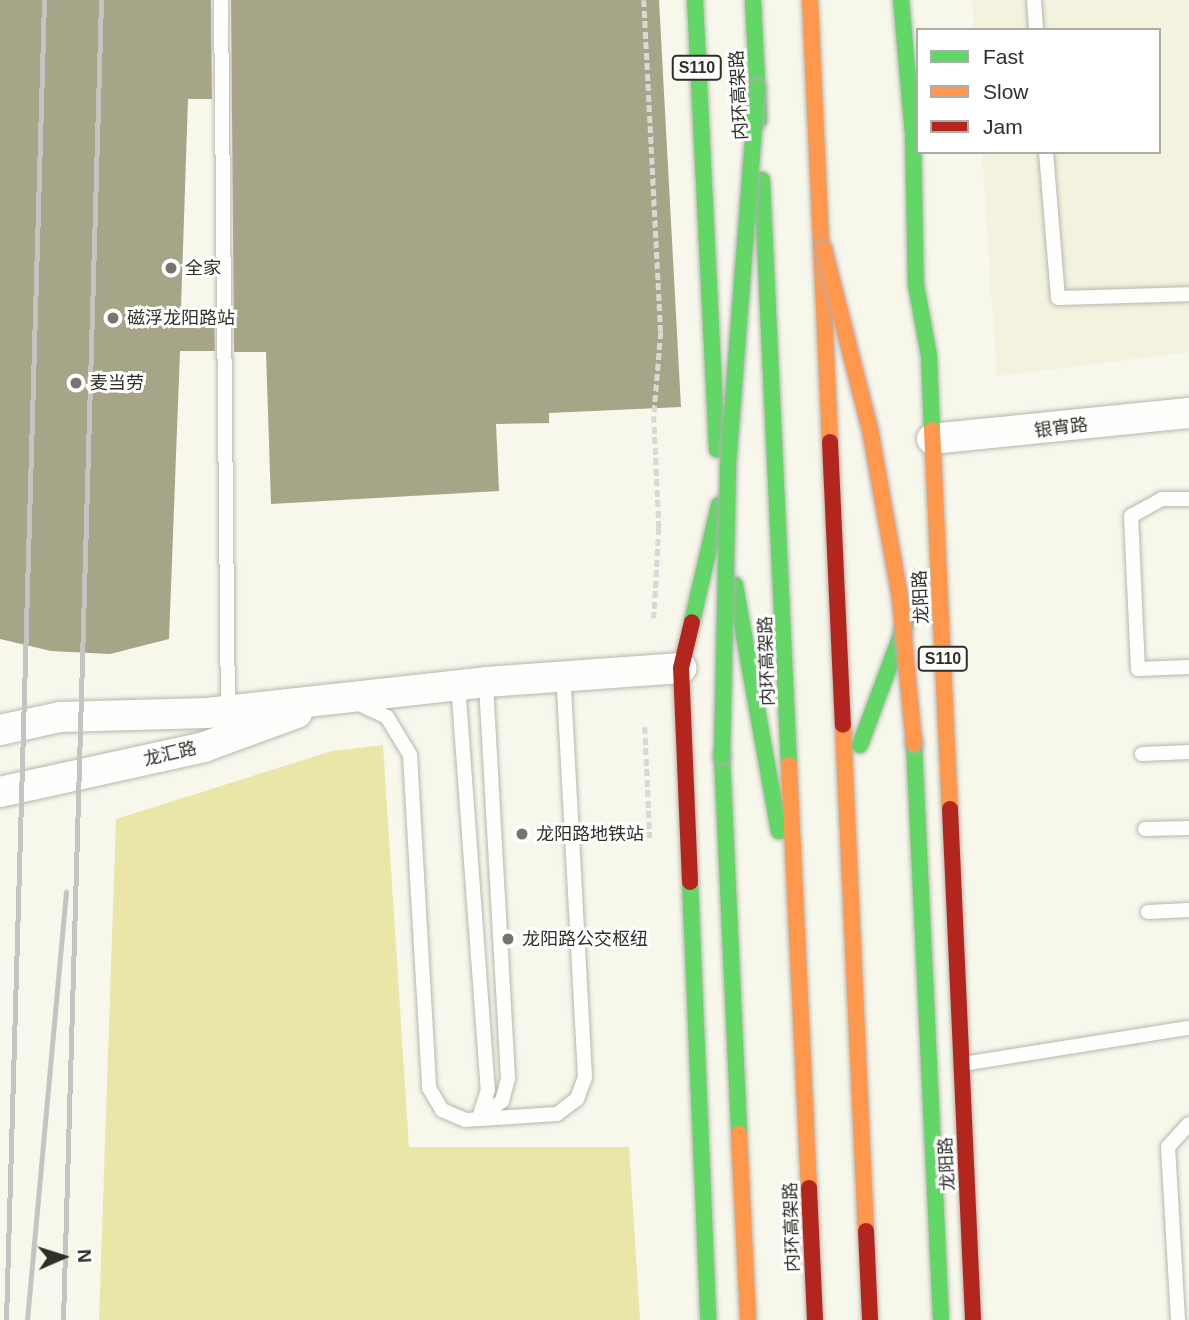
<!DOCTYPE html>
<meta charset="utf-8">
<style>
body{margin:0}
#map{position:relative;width:1189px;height:1320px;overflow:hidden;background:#f7f7ec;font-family:Helvetica,"Noto Sans SC",sans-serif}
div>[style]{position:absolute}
.built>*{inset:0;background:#f2f2de}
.green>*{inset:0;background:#e9e6a8}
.building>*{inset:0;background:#a6a588}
.path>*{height:4.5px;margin-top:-2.25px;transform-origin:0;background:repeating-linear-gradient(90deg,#d8d8d5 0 7px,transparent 0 10.5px)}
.roads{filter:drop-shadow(0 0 2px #b7b7ae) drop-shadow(0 0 2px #b7b7ae)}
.lane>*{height:14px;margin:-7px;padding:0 7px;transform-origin:7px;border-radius:7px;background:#fefefc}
.street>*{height:30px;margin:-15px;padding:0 15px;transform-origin:15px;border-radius:15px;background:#fefefc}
.fast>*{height:16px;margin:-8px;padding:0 8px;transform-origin:8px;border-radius:8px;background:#63d668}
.slow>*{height:16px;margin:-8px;padding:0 8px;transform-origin:8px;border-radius:8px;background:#ff974d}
.jam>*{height:16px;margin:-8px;padding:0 8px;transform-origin:8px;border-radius:8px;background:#b3261e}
.rail>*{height:5px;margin:-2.5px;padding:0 2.5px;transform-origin:2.5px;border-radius:2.5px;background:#c4c4c2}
.bridges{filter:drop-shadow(0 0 2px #b4acb6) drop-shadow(0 0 2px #b4acb6)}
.fast-bridge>*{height:16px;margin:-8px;padding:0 8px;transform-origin:8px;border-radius:8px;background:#63d668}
.slow-bridge>*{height:16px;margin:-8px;padding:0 8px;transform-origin:8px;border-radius:8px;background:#ff974d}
.dots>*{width:19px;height:19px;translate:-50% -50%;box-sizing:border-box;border:4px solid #fff;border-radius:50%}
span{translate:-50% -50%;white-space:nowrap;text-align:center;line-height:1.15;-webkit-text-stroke:6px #fff;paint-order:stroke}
.shield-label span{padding:2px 5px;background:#fff;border:2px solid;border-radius:5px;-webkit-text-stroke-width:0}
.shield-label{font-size:16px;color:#2f2f28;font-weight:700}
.street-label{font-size:18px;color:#2f2f28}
.poi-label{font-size:18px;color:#2f2f28}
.left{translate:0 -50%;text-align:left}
.legend{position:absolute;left:916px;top:28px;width:245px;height:126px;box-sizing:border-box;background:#fff;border:2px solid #acaca9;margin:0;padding:9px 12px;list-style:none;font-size:21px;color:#2f2f28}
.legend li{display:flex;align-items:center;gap:14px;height:35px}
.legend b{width:35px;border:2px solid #acaca9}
.north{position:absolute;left:28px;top:1222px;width:70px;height:70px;-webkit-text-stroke:5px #fff;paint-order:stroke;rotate:87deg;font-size:19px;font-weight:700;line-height:28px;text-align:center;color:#2f2f28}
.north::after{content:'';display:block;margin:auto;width:24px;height:32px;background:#2f2f28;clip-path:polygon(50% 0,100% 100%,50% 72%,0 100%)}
</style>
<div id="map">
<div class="built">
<i style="clip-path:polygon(972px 0,1189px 0,1189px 352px,997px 376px,982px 152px,1159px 152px,1159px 30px,974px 30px)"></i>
</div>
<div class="green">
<i style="clip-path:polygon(383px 745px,409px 1147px,629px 1147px,640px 1320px,99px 1320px,116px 819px,332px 751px)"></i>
</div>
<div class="building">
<i style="clip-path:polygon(0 0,211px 0,212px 99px,188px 99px,181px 308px,214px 308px,215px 351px,180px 351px,169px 639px,110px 654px,51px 651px,0 639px)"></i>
<i style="clip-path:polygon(231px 0,659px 0,681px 407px,549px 413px,549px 423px,496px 424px,499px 491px,271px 504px,266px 352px,234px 352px)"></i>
</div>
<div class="path">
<i style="left:644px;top:0;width:332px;rotate:87.1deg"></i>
<i style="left:661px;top:332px;width:84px;rotate:94.8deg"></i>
<i style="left:654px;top:416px;width:112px;rotate:87.4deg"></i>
<i style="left:659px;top:528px;width:90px;rotate:93.2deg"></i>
<i style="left:645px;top:727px;width:111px;rotate:87.4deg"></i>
</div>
<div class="roads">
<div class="lane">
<i style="left:221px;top:0;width:710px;rotate:89.44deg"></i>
<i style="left:1034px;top:0;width:30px;rotate:86deg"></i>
<i style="left:1046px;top:152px;width:146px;rotate:85.3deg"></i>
<i style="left:1058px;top:298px;width:131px;rotate:-1.7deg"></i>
<i style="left:1189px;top:499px;width:27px;rotate:180deg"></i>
<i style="left:1162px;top:499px;width:35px;rotate:151deg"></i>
<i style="left:1131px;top:516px;width:153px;rotate:87.4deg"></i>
<i style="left:1138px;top:669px;width:51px;rotate:-2.2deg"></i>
<i style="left:458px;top:684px;width:407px;rotate:85.8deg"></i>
<i style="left:488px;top:1090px;width:29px;rotate:108deg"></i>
<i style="left:357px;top:703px;width:33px;rotate:25deg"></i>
<i style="left:387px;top:717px;width:44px;rotate:58.8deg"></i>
<i style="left:410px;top:755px;width:334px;rotate:86.7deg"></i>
<i style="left:429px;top:1088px;width:26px;rotate:59deg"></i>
<i style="left:442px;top:1110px;width:25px;rotate:23deg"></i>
<i style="left:465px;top:1120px;width:92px;rotate:-3.7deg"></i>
<i style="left:557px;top:1114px;width:25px;rotate:-37deg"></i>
<i style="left:577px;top:1099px;width:23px;rotate:-70deg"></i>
<i style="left:585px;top:1077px;width:402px;rotate:-93.1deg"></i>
<i style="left:1142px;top:754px;width:47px;rotate:-2.4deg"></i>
<i style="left:1145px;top:829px;width:44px;rotate:-1.3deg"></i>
<i style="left:1148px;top:912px;width:41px;rotate:-2.8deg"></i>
<i style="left:963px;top:1064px;width:229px;rotate:-9.1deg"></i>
<i style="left:478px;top:1119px;width:30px;rotate:-37deg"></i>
<i style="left:502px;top:1101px;width:24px;rotate:-75deg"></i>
<i style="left:508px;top:1078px;width:397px;rotate:-93.2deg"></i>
<i style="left:1178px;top:1320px;width:173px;rotate:-93.3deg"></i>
<i style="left:1168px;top:1147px;width:31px;rotate:-48deg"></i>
</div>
<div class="street">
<i style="left:932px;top:439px;width:258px;rotate:-5.8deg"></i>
<i style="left:0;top:730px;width:61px;rotate:-12.2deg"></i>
<i style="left:60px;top:717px;width:147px;rotate:-1.6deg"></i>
<i style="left:207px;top:713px;width:281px;rotate:-6.3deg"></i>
<i style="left:486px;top:682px;width:196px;rotate:-4.1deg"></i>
<i style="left:0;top:792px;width:209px;rotate:-12.4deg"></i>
<i style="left:204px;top:747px;width:99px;rotate:-20.1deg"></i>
</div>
<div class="fast">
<i style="left:695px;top:0;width:450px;rotate:87.2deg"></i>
<i style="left:753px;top:0;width:120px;rotate:87.1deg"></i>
<i style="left:901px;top:0;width:136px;rotate:84.9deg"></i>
<i style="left:913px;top:135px;width:150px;rotate:88.9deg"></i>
<i style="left:916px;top:285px;width:72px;rotate:79.6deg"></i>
<i style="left:929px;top:356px;width:74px;rotate:87.7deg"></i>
<i style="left:762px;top:180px;width:586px;rotate:87.36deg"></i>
<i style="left:735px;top:585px;width:250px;rotate:79.9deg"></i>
<i style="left:692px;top:622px;width:120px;rotate:-77deg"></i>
<i style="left:914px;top:743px;width:578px;rotate:87.32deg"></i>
<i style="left:860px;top:745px;width:131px;rotate:-69.5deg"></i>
<i style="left:722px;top:756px;width:378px;rotate:87.4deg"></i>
<i style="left:690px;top:882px;width:438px;rotate:87.6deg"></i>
</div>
<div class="slow">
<i style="left:810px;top:0;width:442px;rotate:87.4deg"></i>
<i style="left:932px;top:430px;width:379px;rotate:87.3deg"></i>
<i style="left:843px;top:725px;width:507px;rotate:87.4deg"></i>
<i style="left:789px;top:765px;width:423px;rotate:87.3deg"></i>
<i style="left:739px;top:1134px;width:186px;rotate:87.2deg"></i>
</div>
<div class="jam">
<i style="left:830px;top:442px;width:283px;rotate:87.4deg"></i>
<i style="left:950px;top:809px;width:512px;rotate:87.42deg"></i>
<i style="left:690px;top:882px;width:214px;rotate:-92.4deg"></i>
<i style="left:681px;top:668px;width:47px;rotate:-76.6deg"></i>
<i style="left:809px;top:1188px;width:132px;rotate:87.4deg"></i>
<i style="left:866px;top:1231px;width:89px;rotate:87.4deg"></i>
</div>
</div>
<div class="rail">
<i style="left:6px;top:1320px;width:1321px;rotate:-88.35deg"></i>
<i style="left:27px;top:1320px;width:430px;rotate:-84.8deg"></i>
<i style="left:63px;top:1320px;width:1321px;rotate:-88.35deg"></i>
</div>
<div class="bridges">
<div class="fast-bridge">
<i style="left:722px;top:756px;width:291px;rotate:-88.8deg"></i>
<i style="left:728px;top:465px;width:378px;rotate:-85.6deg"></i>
</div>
<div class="slow-bridge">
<i style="left:824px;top:249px;width:186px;rotate:75.7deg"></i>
<i style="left:870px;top:429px;width:172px;rotate:79.9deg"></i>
<i style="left:900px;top:598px;width:146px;rotate:84.5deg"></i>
</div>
</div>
<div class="dots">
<i style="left:171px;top:268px;background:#75756d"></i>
<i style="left:113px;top:318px;background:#75756d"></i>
<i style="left:76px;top:383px;background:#75756d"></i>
<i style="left:522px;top:834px;background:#75756d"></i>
<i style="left:508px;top:939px;background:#75756d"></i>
</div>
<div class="shield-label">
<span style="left:697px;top:68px">S110</span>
<span style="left:943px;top:659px">S110</span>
</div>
<div class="street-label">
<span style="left:739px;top:95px;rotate:-93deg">内环高架路</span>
<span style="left:1061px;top:428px;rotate:-7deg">银宵路</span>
<span style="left:921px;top:597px;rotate:-93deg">龙阳路</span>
<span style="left:767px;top:661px;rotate:-92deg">内环高架路</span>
<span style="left:170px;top:754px;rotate:-13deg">龙汇路</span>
<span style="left:947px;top:1164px;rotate:-93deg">龙阳路</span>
<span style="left:792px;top:1227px;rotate:-92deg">内环高架路</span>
</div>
<div class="poi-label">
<span class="left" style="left:185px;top:268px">全家</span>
<span class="left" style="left:127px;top:318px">磁浮龙阳路站</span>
<span class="left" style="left:90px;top:383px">麦当劳</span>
<span class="left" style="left:536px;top:834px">龙阳路地铁站</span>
<span class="left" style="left:522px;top:939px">龙阳路公交枢纽</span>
</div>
<ul class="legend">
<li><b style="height:9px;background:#63d668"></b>Fast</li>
<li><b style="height:9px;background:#ff974d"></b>Slow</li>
<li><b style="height:9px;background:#b3261e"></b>Jam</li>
</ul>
<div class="north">N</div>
</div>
